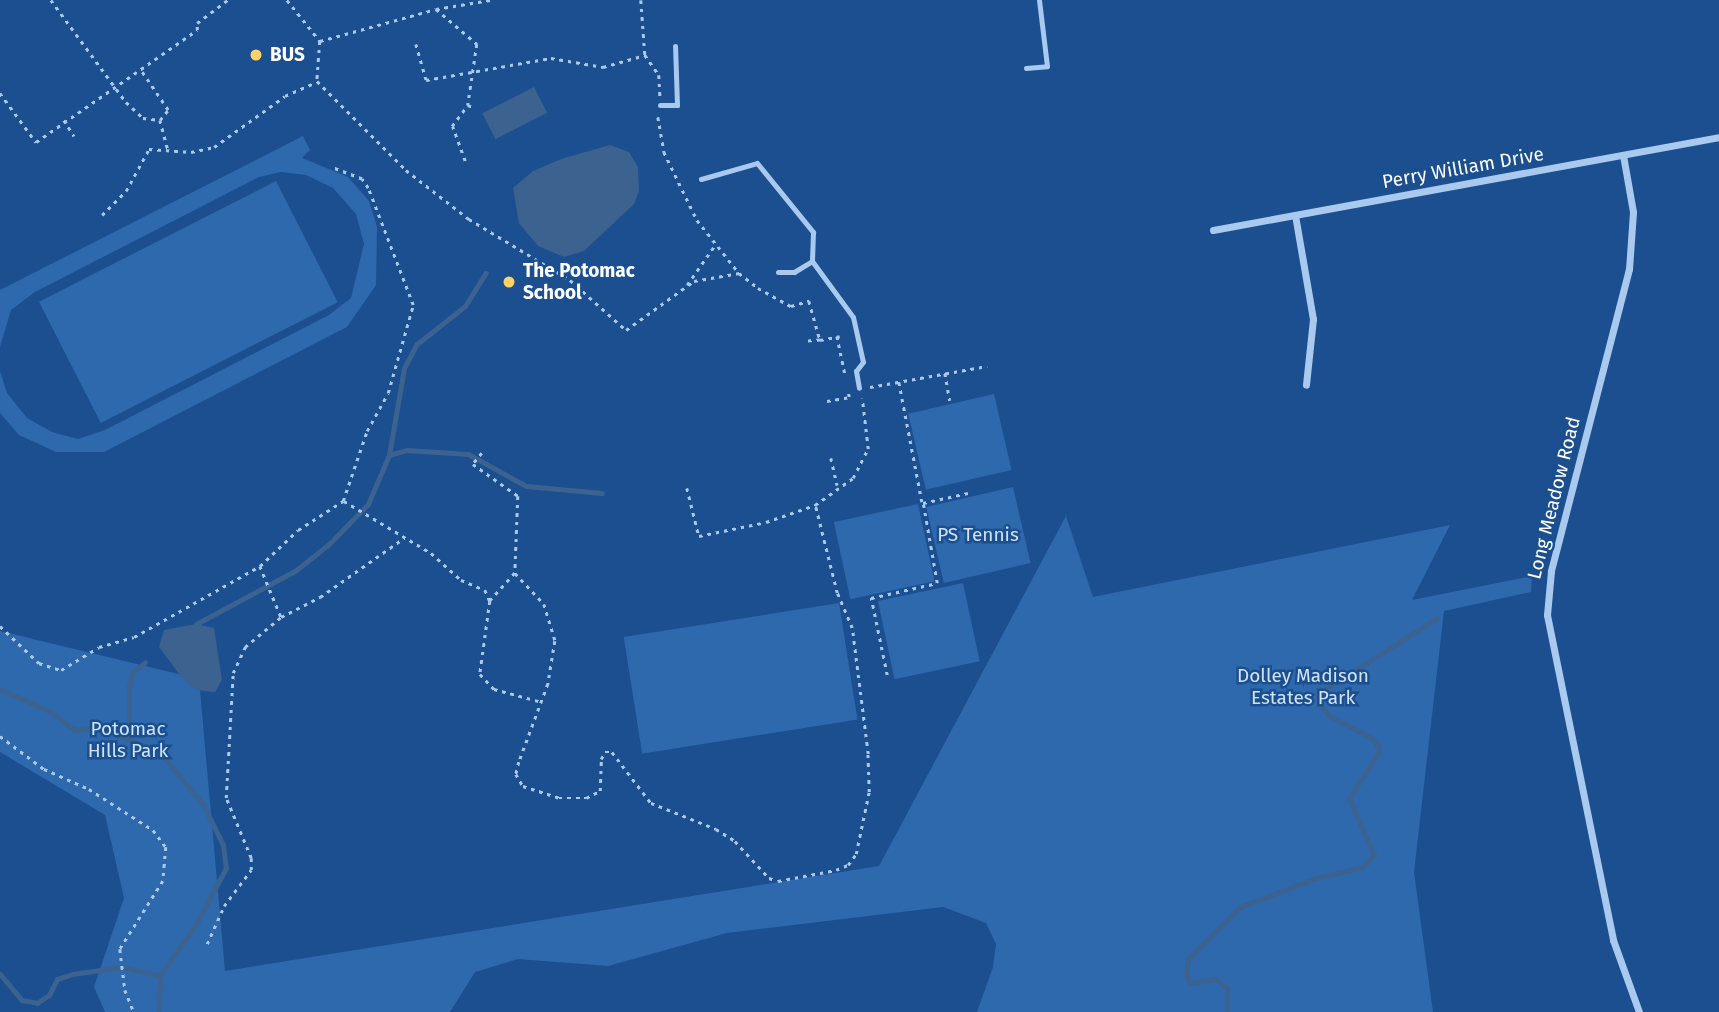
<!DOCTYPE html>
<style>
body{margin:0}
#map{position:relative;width:1719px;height:1012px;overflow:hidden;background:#1b4f8f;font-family:"Fira Sans",sans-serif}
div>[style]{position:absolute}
.green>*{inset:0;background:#2e69ad;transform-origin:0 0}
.water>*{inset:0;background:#3c6290;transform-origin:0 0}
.stream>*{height:5px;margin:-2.5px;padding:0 2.5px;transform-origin:2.5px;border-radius:2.5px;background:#3c6290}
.path>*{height:2.5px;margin-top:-1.25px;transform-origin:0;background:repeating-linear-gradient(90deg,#a9c9ee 0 3.5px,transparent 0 8.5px)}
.lane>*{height:5px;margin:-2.5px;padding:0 2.5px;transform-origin:2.5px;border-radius:2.5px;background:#a9c9ee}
.street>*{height:7px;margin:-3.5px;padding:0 3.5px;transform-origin:3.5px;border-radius:3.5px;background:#a9c9ee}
.dots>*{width:19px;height:19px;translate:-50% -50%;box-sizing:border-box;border:4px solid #1b4f8f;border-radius:50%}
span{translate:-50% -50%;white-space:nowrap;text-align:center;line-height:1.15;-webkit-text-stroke:5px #1b4f8f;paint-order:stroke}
.poi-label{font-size:19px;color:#fff;font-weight:700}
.left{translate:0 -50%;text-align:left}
.street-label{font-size:19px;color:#fff}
.park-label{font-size:19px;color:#cfe3fa}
</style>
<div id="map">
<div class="green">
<i style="clip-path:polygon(303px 136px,310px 150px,302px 158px,348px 177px,369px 201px,377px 227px,376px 285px,347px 327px,104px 452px,56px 452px,19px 435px,0 413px,0 371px,7px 393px,27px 418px,52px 432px,78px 439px,105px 430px,329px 315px,351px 298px,364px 244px,356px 214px,333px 188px,306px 175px,281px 172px,259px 177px,35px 292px,11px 310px,0 347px,0 290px)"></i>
<i style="left:276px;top:181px;width:136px;height:266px;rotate:63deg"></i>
<i style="left:994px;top:394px;width:78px;height:88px;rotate:77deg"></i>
<i style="left:1013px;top:487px;width:78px;height:89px;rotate:77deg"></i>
<i style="left:918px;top:504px;width:79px;height:86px;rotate:78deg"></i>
<i style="clip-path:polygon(1066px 516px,1093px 597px,1450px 525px,1412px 600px,1532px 576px,1531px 592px,1444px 611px,1414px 872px,1433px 1012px,977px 1012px,993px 967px,996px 944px,986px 923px,943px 907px,727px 933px,608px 966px,518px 959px,475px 972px,450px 1012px,105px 1012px,94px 987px,124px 898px,105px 815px,0 752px,0 631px,199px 679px,225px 971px,879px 866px)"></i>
<i style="left:963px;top:583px;width:80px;height:87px;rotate:78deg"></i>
<i style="left:839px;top:603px;width:118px;height:218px;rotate:81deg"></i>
</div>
<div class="water">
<i style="left:534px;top:87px;width:29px;height:58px;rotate:63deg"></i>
<i style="clip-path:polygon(610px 145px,629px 152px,638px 167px,639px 191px,634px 204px,584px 251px,564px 257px,538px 246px,519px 223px,513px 188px,533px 171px,561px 159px)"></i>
<i style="clip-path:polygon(196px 624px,214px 628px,222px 680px,215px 692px,197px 690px,183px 679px,159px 647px,164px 630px)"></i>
</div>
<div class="stream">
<i style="left:389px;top:455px;width:88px;rotate:-80.2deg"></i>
<i style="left:404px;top:368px;width:27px;rotate:-62deg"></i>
<i style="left:417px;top:344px;width:61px;rotate:-38.4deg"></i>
<i style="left:465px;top:306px;width:39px;rotate:-58deg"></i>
<i style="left:196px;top:624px;width:112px;rotate:-28.2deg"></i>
<i style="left:295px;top:571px;width:43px;rotate:-38.5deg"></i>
<i style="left:329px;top:544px;width:56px;rotate:-45.7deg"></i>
<i style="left:368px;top:504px;width:53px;rotate:-66.8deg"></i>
<i style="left:389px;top:455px;width:18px;rotate:-16deg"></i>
<i style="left:406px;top:450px;width:62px;rotate:3.7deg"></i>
<i style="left:468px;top:454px;width:66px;rotate:28.9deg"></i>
<i style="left:526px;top:486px;width:76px;rotate:5.3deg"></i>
<i style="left:0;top:689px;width:56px;rotate:24.3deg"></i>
<i style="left:51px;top:712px;width:30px;rotate:37deg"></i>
<i style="left:75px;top:730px;width:21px;rotate:-8deg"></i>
<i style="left:96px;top:727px;width:66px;rotate:21.2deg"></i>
<i style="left:158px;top:751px;width:70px;rotate:49.7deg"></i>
<i style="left:203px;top:804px;width:46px;rotate:64deg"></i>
<i style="left:223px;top:845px;width:23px;rotate:83deg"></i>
<i style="left:226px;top:868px;width:61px;rotate:118.2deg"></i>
<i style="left:197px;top:922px;width:65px;rotate:124.4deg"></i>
<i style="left:160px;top:976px;width:36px;rotate:92deg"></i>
<i style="left:129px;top:739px;width:53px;rotate:-90deg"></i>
<i style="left:129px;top:686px;width:13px;rotate:-77deg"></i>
<i style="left:132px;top:673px;width:17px;rotate:-40deg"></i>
<i style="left:0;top:974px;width:34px;rotate:50deg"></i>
<i style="left:22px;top:1000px;width:15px;rotate:11deg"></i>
<i style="left:37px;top:1003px;width:14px;rotate:-34deg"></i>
<i style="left:49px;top:995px;width:18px;rotate:-63deg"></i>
<i style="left:57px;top:979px;width:16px;rotate:-18deg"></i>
<i style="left:72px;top:974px;width:51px;rotate:-7.8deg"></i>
<i style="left:123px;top:967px;width:38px;rotate:14deg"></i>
<i style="left:1227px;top:1012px;width:24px;rotate:-90deg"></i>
<i style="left:1227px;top:988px;width:15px;rotate:-143deg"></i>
<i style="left:1215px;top:979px;width:25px;rotate:171deg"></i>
<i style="left:1190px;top:983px;width:10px;rotate:-114deg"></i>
<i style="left:1186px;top:974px;width:15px;rotate:-82deg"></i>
<i style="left:1188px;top:959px;width:74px;rotate:-45deg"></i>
<i style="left:1240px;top:907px;width:81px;rotate:-20.9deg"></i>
<i style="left:1316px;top:878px;width:48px;rotate:-13.2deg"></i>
<i style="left:1363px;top:867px;width:16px;rotate:-47deg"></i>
<i style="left:1374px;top:855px;width:62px;rotate:-113.7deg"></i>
<i style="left:1349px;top:798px;width:55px;rotate:-56.9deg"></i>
<i style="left:1379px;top:752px;width:6px;rotate:-99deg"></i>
<i style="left:1378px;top:746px;width:10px;rotate:-127deg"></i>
<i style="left:1372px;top:738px;width:48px;rotate:-152.9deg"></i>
<i style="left:1329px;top:716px;width:16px;rotate:-128deg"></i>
<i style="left:1319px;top:703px;width:9px;rotate:-96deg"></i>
<i style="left:1318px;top:694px;width:141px;rotate:-32.6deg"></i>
</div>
<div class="path">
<i style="left:51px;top:0;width:127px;rotate:53.7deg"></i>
<i style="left:126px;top:102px;width:23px;rotate:43deg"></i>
<i style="left:143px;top:118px;width:17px;rotate:7deg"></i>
<i style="left:160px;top:120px;width:13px;rotate:-51deg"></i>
<i style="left:168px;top:110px;width:46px;rotate:-124.4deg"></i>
<i style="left:287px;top:0;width:53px;rotate:51.2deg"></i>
<i style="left:641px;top:0;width:55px;rotate:85.8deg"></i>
<i style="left:645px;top:55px;width:24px;rotate:55deg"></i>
<i style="left:659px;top:75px;width:21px;rotate:87deg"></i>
<i style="left:436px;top:9px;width:54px;rotate:40.5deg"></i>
<i style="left:477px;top:44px;width:62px;rotate:98.4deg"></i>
<i style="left:320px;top:41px;width:40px;rotate:94.3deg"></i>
<i style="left:317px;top:81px;width:126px;rotate:45deg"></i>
<i style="left:406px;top:170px;width:80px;rotate:37.9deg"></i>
<i style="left:469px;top:219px;width:118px;rotate:31.1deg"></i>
<i style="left:570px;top:280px;width:75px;rotate:41.8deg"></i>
<i style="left:626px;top:330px;width:84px;rotate:-35.8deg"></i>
<i style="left:694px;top:281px;width:46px;rotate:-10.1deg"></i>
<i style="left:320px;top:41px;width:120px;rotate:-15.4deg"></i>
<i style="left:436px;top:9px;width:55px;rotate:-9.5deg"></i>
<i style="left:416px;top:44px;width:37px;rotate:74deg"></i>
<i style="left:426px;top:80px;width:127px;rotate:-10deg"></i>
<i style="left:551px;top:58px;width:53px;rotate:9.8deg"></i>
<i style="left:603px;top:67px;width:44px;rotate:-15.9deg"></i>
<i style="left:0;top:93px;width:61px;rotate:53.7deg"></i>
<i style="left:36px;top:142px;width:196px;rotate:-34.8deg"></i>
<i style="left:197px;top:30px;width:7px;rotate:-90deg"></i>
<i style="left:197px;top:23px;width:38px;rotate:-37deg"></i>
<i style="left:658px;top:117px;width:36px;rotate:80deg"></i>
<i style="left:664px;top:152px;width:76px;rotate:64.1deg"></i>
<i style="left:697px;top:220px;width:68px;rotate:51.6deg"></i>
<i style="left:739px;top:273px;width:24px;rotate:38deg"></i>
<i style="left:758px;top:288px;width:38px;rotate:29deg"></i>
<i style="left:791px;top:306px;width:19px;rotate:-16deg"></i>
<i style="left:809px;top:301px;width:41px;rotate:74.2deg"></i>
<i style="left:820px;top:340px;width:12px;rotate:175deg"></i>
<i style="left:64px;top:120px;width:19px;rotate:58deg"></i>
<i style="left:160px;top:120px;width:31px;rotate:75deg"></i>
<i style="left:465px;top:161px;width:37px;rotate:-110deg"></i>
<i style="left:452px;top:126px;width:26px;rotate:-53deg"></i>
<i style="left:468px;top:105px;width:7px;rotate:27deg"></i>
<i style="left:102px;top:215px;width:34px;rotate:-45deg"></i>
<i style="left:126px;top:191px;width:48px;rotate:-61.3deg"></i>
<i style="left:149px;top:149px;width:42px;rotate:4.1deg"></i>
<i style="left:191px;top:152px;width:24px;rotate:-12deg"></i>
<i style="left:214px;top:147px;width:87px;rotate:-35.7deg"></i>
<i style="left:285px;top:96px;width:34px;rotate:-24deg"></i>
<i style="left:687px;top:285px;width:49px;rotate:-55deg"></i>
<i style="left:837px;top:336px;width:39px;rotate:78deg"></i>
<i style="left:820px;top:340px;width:20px;rotate:-11deg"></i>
<i style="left:945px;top:373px;width:28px;rotate:80deg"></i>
<i style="left:899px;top:382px;width:122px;rotate:79.1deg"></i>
<i style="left:870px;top:387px;width:119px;rotate:-10.2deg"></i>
<i style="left:827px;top:401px;width:22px;rotate:-10deg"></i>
<i style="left:849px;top:397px;width:5px;rotate:-101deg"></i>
<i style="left:482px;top:453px;width:14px;rotate:129deg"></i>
<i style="left:473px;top:464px;width:55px;rotate:35.4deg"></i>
<i style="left:518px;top:496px;width:77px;rotate:92.2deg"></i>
<i style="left:515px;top:573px;width:38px;rotate:132deg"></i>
<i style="left:831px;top:458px;width:28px;rotate:77deg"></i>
<i style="left:687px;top:488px;width:49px;rotate:76deg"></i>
<i style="left:699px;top:536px;width:68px;rotate:-11.8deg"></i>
<i style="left:766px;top:522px;width:52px;rotate:-19.1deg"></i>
<i style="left:815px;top:505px;width:47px;rotate:-35.4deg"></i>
<i style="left:853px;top:478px;width:33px;rotate:-63deg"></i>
<i style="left:868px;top:449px;width:51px;rotate:-96.7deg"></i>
<i style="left:344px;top:501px;width:101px;rotate:30.9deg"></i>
<i style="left:431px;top:553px;width:40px;rotate:42deg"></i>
<i style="left:461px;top:580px;width:26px;rotate:23deg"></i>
<i style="left:485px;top:590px;width:12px;rotate:66deg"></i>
<i style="left:490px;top:601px;width:74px;rotate:97.8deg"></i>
<i style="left:480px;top:674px;width:21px;rotate:47deg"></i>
<i style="left:494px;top:689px;width:50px;rotate:15.2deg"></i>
<i style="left:260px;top:566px;width:55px;rotate:67.6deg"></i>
<i style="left:515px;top:573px;width:42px;rotate:46.9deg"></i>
<i style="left:544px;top:604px;width:39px;rotate:73deg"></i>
<i style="left:555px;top:641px;width:44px;rotate:99.2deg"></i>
<i style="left:548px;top:684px;width:83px;rotate:110.4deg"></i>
<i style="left:519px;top:762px;width:12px;rotate:104deg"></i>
<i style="left:516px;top:774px;width:14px;rotate:60deg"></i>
<i style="left:523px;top:786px;width:38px;rotate:18deg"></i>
<i style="left:559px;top:798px;width:27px"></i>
<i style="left:586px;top:798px;width:16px;rotate:-27deg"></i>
<i style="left:600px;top:791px;width:32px;rotate:-88deg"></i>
<i style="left:601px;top:759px;width:8px;rotate:-60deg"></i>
<i style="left:605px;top:752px;width:7px"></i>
<i style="left:612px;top:752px;width:64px;rotate:52.6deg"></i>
<i style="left:651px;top:803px;width:70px;rotate:21.8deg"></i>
<i style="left:716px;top:829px;width:22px;rotate:32deg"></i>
<i style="left:735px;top:841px;width:50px;rotate:47.4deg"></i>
<i style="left:769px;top:878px;width:9px;rotate:18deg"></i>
<i style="left:778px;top:881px;width:59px;rotate:-10.7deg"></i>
<i style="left:836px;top:870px;width:13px;rotate:-23deg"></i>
<i style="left:848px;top:865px;width:14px;rotate:-54deg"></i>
<i style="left:856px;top:854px;width:63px;rotate:-78.2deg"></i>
<i style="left:869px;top:792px;width:38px;rotate:-92deg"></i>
<i style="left:868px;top:754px;width:127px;rotate:-97.2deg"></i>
<i style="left:852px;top:628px;width:38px;rotate:-113deg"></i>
<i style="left:837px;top:593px;width:91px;rotate:-104deg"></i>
<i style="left:0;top:626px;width:54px;rotate:43.5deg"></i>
<i style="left:39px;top:663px;width:23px;rotate:18deg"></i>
<i style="left:61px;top:670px;width:44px;rotate:-31.2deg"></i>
<i style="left:99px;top:647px;width:36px;rotate:-16deg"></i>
<i style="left:134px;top:637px;width:145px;rotate:-29.4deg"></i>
<i style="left:260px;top:566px;width:52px;rotate:-43.5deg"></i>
<i style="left:298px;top:530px;width:54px;rotate:-32.8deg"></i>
<i style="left:343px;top:501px;width:74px;rotate:-71.1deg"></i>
<i style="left:367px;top:431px;width:43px;rotate:-61.1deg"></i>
<i style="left:388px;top:393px;width:91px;rotate:-74.1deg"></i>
<i style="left:413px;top:305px;width:125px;rotate:-111deg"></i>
<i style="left:368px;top:188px;width:11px;rotate:-124deg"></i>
<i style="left:362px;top:179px;width:30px;rotate:-159deg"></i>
<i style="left:887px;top:675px;width:79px;rotate:-101.7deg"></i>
<i style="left:871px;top:598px;width:68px;rotate:-12.8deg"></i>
<i style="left:937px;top:583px;width:81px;rotate:-99.9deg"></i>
<i style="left:923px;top:503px;width:46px;rotate:-12.5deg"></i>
<i style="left:0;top:736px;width:55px;rotate:36.9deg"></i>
<i style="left:44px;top:769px;width:49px;rotate:24deg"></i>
<i style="left:89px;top:789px;width:76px;rotate:32.6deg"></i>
<i style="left:153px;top:830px;width:21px;rotate:53deg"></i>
<i style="left:166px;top:847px;width:34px;rotate:95deg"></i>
<i style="left:163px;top:881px;width:80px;rotate:122.3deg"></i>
<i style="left:120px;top:949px;width:41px;rotate:83deg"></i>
<i style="left:125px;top:990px;width:24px;rotate:68deg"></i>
<i style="left:207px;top:944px;width:42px;rotate:-65.9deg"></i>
<i style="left:224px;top:906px;width:45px;rotate:-53.1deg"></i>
<i style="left:251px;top:870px;width:12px;rotate:-90deg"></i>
<i style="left:251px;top:858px;width:65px;rotate:-112.6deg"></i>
<i style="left:226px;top:798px;width:125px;rotate:-86.8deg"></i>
<i style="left:233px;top:673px;width:29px;rotate:-65deg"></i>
<i style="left:245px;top:647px;width:47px;rotate:-39.8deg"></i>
<i style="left:281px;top:617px;width:44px;rotate:-27.1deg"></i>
<i style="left:320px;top:597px;width:103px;rotate:-35.1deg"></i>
</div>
<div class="lane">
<i style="left:1026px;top:68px;width:21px;rotate:-5deg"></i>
<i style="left:1047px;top:66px;width:66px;rotate:-96.9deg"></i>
<i style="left:660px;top:105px;width:17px"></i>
<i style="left:677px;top:105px;width:59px;rotate:-91.9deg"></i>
<i style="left:701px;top:179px;width:58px;rotate:-15.9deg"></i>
<i style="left:757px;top:163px;width:89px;rotate:50.9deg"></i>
<i style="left:813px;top:232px;width:29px;rotate:92deg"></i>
<i style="left:812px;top:261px;width:69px;rotate:53.8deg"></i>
<i style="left:853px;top:317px;width:46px;rotate:77.5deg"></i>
<i style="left:863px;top:362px;width:11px;rotate:128deg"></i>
<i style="left:856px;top:371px;width:17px;rotate:80deg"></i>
<i style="left:778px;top:272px;width:16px"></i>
<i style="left:794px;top:272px;width:21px;rotate:-31deg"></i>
</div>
<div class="street">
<i style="left:1623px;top:155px;width:58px;rotate:80deg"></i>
<i style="left:1633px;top:212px;width:57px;rotate:94deg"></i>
<i style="left:1629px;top:269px;width:312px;rotate:104.5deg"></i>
<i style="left:1551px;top:571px;width:44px;rotate:95.2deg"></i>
<i style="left:1547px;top:615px;width:332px;rotate:78.5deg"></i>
<i style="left:1613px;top:940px;width:77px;rotate:70.1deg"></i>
<i style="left:1295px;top:215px;width:106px;rotate:80.2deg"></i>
<i style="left:1313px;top:319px;width:66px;rotate:96.1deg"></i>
<i style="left:1213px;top:230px;width:514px;rotate:-10.41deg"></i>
</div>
<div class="dots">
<i style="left:256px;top:55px;background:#ffd166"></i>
<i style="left:509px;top:282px;background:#ffd166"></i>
</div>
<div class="poi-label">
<span class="left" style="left:270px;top:55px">BUS</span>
<span class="left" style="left:523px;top:282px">The Potomac<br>School</span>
</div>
<div class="street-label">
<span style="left:1463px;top:168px;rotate:-10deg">Perry William Drive</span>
<span style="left:1554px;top:498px;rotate:-76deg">Long Meadow Road</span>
</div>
<div class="park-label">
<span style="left:978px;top:535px">PS Tennis</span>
<span style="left:1303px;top:687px">Dolley Madison<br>Estates Park</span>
<span style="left:128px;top:740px">Potomac<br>Hills Park</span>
</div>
</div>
